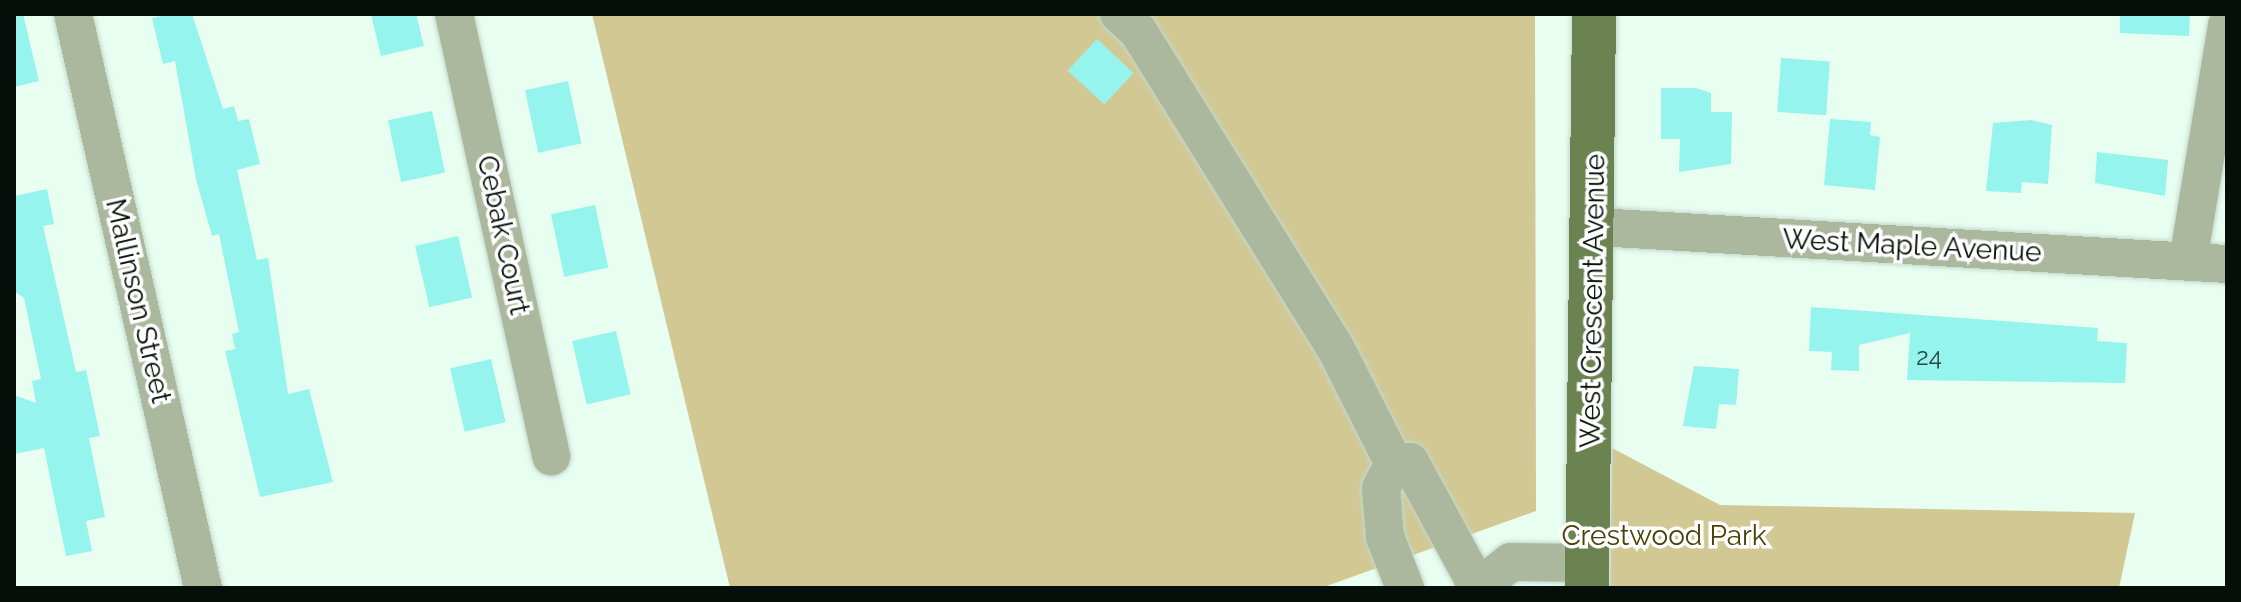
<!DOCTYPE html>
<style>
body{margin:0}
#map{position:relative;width:2241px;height:602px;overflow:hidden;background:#e7fef0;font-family:Raleway,sans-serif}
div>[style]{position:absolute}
.green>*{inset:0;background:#d2c894}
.building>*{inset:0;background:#95f4ed;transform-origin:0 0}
.roads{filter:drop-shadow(0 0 2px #c3d8cb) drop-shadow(0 0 2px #c3d8cb)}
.minor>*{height:38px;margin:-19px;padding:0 19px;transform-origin:19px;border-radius:19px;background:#abb89d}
.major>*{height:44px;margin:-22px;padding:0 22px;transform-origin:22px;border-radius:22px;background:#6b8351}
span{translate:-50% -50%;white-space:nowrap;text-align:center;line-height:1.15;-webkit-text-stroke:7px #fff;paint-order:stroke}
.number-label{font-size:24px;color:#294841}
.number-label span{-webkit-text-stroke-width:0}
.street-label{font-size:28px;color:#050e08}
.park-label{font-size:28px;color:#4a4109}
.frame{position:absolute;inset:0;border:16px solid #050e08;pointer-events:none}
</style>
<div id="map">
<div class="green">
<i style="clip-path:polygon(592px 14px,1535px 14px,1536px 511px,1321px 588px,730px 588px)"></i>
<i style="clip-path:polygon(1612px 448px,1720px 505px,2135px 513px,2119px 588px,1610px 588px)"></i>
</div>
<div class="building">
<i style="clip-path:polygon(23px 14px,39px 81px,14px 87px,14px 15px)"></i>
<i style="clip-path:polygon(170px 14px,192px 14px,223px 109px,234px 106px,238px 121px,249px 119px,260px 164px,237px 170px,257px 260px,268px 258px,288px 394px,309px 389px,333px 482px,260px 497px,225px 351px,235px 349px,232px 334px,239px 332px,219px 234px,212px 236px,196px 179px,175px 61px,163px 64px,152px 18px)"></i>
<i style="clip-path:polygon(371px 14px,416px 14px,424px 46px,381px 56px)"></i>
<i style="clip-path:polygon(2120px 14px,2190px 14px,2189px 36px,2120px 33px)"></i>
<i style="left:1097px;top:39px;width:50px;height:43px;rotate:43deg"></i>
<i style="left:1781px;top:58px;width:49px;height:54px;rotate:4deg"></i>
<i style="left:568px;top:81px;width:64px;height:44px;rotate:78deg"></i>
<i style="clip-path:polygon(1661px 88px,1696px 88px,1711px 93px,1711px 112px,1732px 112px,1731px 164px,1679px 172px,1680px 139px,1661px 139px)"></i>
<i style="left:432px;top:111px;width:63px;height:45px;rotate:78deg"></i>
<i style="clip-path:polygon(1830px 119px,1871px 122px,1870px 135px,1880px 137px,1875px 190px,1824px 185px)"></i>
<i style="clip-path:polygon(2031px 120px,2052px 125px,2048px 184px,2022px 182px,2021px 193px,1986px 191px,1993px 123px)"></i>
<i style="clip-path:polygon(2097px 152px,2168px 160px,2165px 196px,2095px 183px)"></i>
<i style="clip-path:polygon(47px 189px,54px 224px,43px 226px,76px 372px,86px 370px,100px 436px,89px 438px,105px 517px,86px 521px,92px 551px,66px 556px,44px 448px,14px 454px,14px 395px,36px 403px,32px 381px,41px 379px,24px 298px,14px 291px,14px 196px)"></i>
<i style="left:595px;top:205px;width:64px;height:45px;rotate:78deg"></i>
<i style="left:458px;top:236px;width:63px;height:44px;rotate:77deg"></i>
<i style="clip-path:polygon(1811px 307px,2098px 328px,2097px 341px,2127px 343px,2125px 383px,1907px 380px,1910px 333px,1859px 345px,1859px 371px,1831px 370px,1832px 352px,1809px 351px)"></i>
<i style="left:616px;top:331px;width:65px;height:45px;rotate:77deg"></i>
<i style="left:491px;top:359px;width:65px;height:42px;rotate:77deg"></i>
<i style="clip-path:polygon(1694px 366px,1739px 369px,1736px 405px,1719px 404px,1716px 429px,1683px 426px)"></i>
</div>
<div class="roads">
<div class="minor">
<i style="left:73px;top:14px;width:589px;rotate:77.24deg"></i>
<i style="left:454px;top:14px;width:453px;rotate:77.6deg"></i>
<i style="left:1119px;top:14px;width:25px;rotate:42deg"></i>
<i style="left:1138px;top:31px;width:372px;rotate:58.1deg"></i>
<i style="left:1335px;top:347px;width:131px;rotate:63.2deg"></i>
<i style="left:1597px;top:227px;width:631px;rotate:3.36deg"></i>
<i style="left:2188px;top:261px;width:239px;rotate:-80.6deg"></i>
<i style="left:1405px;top:588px;width:55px;rotate:-111.4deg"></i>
<i style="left:1385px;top:537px;width:49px;rotate:-94.7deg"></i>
<i style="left:1381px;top:488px;width:27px;rotate:-62deg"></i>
<i style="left:1394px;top:464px;width:16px;rotate:-7deg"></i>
<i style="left:1410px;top:462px;width:143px;rotate:61.6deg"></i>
<i style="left:1478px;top:588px;width:42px;rotate:-38.2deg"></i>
<i style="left:1511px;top:562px;width:78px;rotate:0.7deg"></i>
</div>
<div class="major">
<i style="left:1587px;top:588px;width:574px;rotate:-89.3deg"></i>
</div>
</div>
<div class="number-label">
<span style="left:1929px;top:357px">24</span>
</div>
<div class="street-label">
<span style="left:503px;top:235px;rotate:78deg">Cebak Court</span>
<span style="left:1912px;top:246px;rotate:3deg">West Maple Avenue</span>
<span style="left:138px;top:301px;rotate:77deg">Mallinson Street</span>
<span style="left:1593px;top:301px;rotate:-89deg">West Crescent Avenue</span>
</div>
<div class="park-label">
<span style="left:1664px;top:536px">Crestwood Park</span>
</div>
<div class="frame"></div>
</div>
